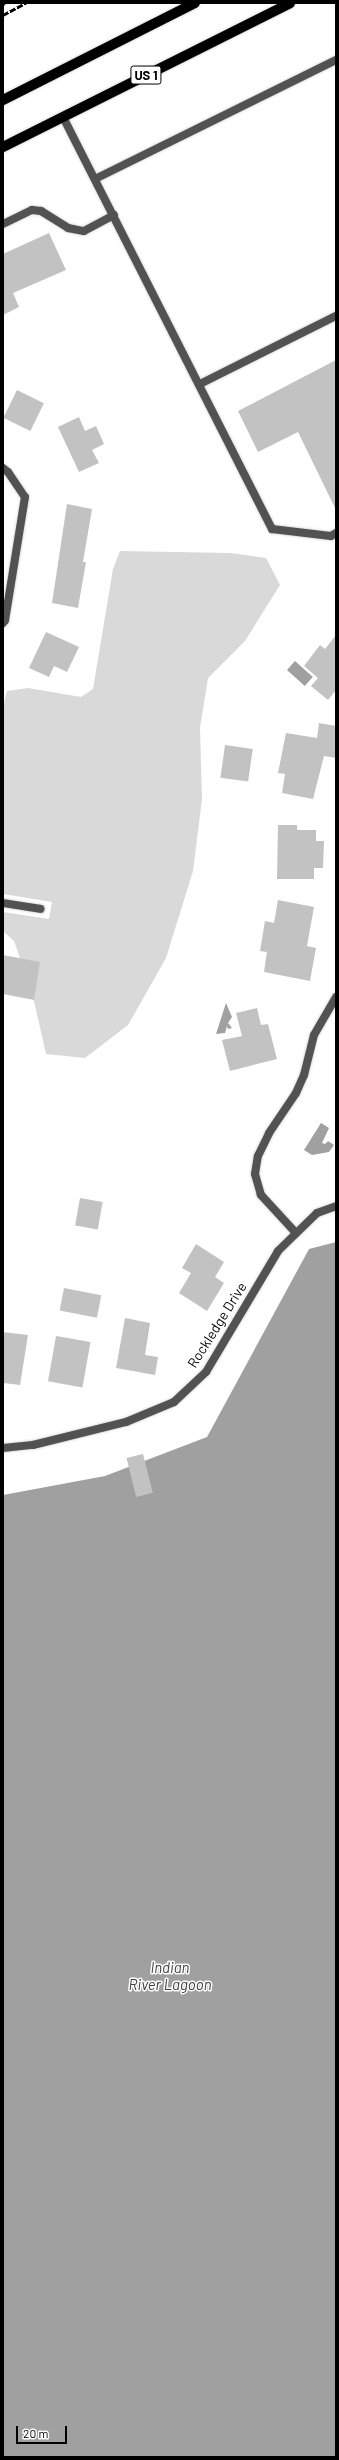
<!DOCTYPE html>
<style>
body{margin:0}
#map{position:relative;width:339px;height:2460px;overflow:hidden;background:#fff;font-family:Barlow,sans-serif}
div>[style]{position:absolute}
.green>*{inset:0;background:#d9d9d9}
.water>*{inset:0;background:#a0a0a0;transform-origin:0 0}
.building>*{inset:0;background:#c2c2c2;transform-origin:0 0}
.roads{filter:drop-shadow(0 0 1px #dbdbdb) drop-shadow(0 0 1px #dbdbdb)}
.service>*{height:8px;margin:-4px;padding:0 4px;transform-origin:4px;border-radius:4px;background:#525252}
.minor>*{height:8px;margin:-4px;padding:0 4px;transform-origin:4px;border-radius:4px;background:#525252}
.tertiary>*{height:8px;margin:-4px;padding:0 4px;transform-origin:4px;border-radius:4px;background:#525252}
.primary>*{height:10px;margin:-5px;padding:0 5px;transform-origin:5px;border-radius:5px;background:#000}
.rail>*{height:3px;margin-top:-1.5px;transform-origin:0;background:repeating-linear-gradient(90deg,#000 0 6px,transparent 0 8px)}
span{translate:-50% -50%;white-space:nowrap;text-align:center;line-height:1.15;-webkit-text-stroke:3px #fff;paint-order:stroke}
.shield-label span{padding:1px 3px;background:#fff;border:1px solid;border-radius:3px;-webkit-text-stroke-width:0}
.shield-label{font-size:13px;color:#000;font-weight:700}
.street-label{font-size:14px;color:#000}
.water-label{font-size:15px;color:#414141;font-style:italic}
.frame{position:absolute;inset:0;border:4px solid #000;pointer-events:none}
.scale{position:absolute;left:16px;top:2426px;width:51px;height:18px;box-sizing:border-box;border:2px solid #000;border-top:0;padding-left:5px;font-size:12px;line-height:14px;white-space:nowrap;color:#000;-webkit-text-stroke:3px #fff;paint-order:stroke}
</style>
<div id="map">
<div class="green">
<i style="clip-path:polygon(120px 551px,230px 553px,266px 558px,280px 585px,245px 641px,208px 678px,200px 728px,202px 799px,193px 871px,166px 958px,128px 1025px,85px 1058px,46px 1054px,32px 992px,14px 941px,3px 931px,3px 912px,49px 919px,52px 902px,3px 894px,3px 707px,7px 691px,28px 688px,81px 697px,93px 689px,113px 569px)"></i>
</div>
<div class="water">
<i style="left:295px;top:661px;width:24px;height:12px;rotate:42deg"></i>
<i style="clip-path:polygon(226px 1003px,232px 1017px,228px 1023px,232px 1028px,228px 1029px,227px 1026px,225px 1033px,216px 1034px)"></i>
<i style="clip-path:polygon(321px 1123px,329px 1128px,322px 1143px,325px 1144px,328px 1141px,334px 1145px,329px 1152px,312px 1155px,304px 1150px)"></i>
<i style="clip-path:polygon(336px 1242px,336px 2457px,3px 2457px,3px 1495px,105px 1476px,207px 1437px,309px 1249px)"></i>
</div>
<div class="building">
<i style="clip-path:polygon(49px 233px,66px 270px,13px 293px,19px 307px,3px 315px,3px 254px)"></i>
<i style="clip-path:polygon(336px 360px,336px 510px,298px 432px,258px 452px,238px 411px)"></i>
<i style="left:17px;top:390px;width:30px;height:31px;rotate:26deg"></i>
<i style="clip-path:polygon(79px 417px,85px 431px,96px 426px,104px 444px,92px 450px,99px 463px,79px 472px,58px 427px)"></i>
<i style="clip-path:polygon(67px 504px,92px 509px,83px 562px,86px 562px,78px 608px,52px 603px)"></i>
<i style="clip-path:polygon(46px 632px,79px 647px,67px 672px,54px 666px,49px 677px,29px 668px)"></i>
<i style="clip-path:polygon(336px 635px,336px 690px,328px 700px,311px 686px,318px 678px,304px 666px,320px 645px,325px 649px)"></i>
<i style="clip-path:polygon(319px 723px,336px 726px,336px 758px,324px 756px,313px 799px,282px 793px,285px 774px,278px 773px,286px 733px,317px 738px)"></i>
<i style="left:225px;top:745px;width:28px;height:33px;rotate:8deg"></i>
<i style="clip-path:polygon(278px 825px,297px 825px,297px 830px,316px 830px,316px 841px,324px 841px,323px 868px,314px 868px,314px 879px,277px 879px)"></i>
<i style="clip-path:polygon(278px 900px,314px 907px,307px 946px,316px 948px,310px 981px,264px 972px,267px 952px,260px 951px,265px 921px,274px 923px)"></i>
<i style="clip-path:polygon(3px 955px,40px 962px,34px 1000px,3px 994px)"></i>
<i style="clip-path:polygon(257px 1008px,261px 1025px,268px 1024px,277px 1059px,230px 1071px,222px 1040px,242px 1036px,236px 1013px)"></i>
<i style="left:80px;top:1198px;width:23px;height:28px;rotate:10deg"></i>
<i style="clip-path:polygon(196px 1244px,224px 1262px,215px 1277px,224px 1283px,207px 1311px,179px 1293px,191px 1273px,182px 1268px)"></i>
<i style="left:64px;top:1288px;width:38px;height:23px;rotate:11deg"></i>
<i style="clip-path:polygon(125px 1318px,150px 1323px,145px 1355px,158px 1357px,155px 1375px,116px 1368px)"></i>
<i style="clip-path:polygon(3px 1332px,28px 1335px,20px 1385px,3px 1383px)"></i>
<i style="left:56px;top:1336px;width:35px;height:46px;rotate:10deg"></i>
<i style="left:143px;top:1454px;width:40px;height:17px;rotate:76deg"></i>
</div>
<div class="roads">
<div class="service">
<i style="left:63px;top:117px;width:462px;rotate:63.1deg"></i>
<i style="left:272px;top:529px;width:59px;rotate:6.8deg"></i>
<i style="left:331px;top:536px;width:6px;rotate:-31deg"></i>
<i style="left:95px;top:179px;width:269px;rotate:-26.3deg"></i>
<i style="left:3px;top:224px;width:32px;rotate:-26deg"></i>
<i style="left:32px;top:210px;width:9px;rotate:6deg"></i>
<i style="left:41px;top:211px;width:32px;rotate:32deg"></i>
<i style="left:68px;top:228px;width:16px;rotate:11deg"></i>
<i style="left:84px;top:231px;width:34px;rotate:-28deg"></i>
<i style="left:200px;top:384px;width:152px;rotate:-26.6deg"></i>
</div>
<div class="minor">
<i style="left:3px;top:468px;width:6px;rotate:39deg"></i>
<i style="left:8px;top:472px;width:30px;rotate:56deg"></i>
<i style="left:25px;top:497px;width:125px;rotate:99.2deg"></i>
<i style="left:5px;top:620px;width:4px;rotate:124deg"></i>
<i style="left:3px;top:903px;width:38px;rotate:9deg"></i>
<i style="left:296px;top:1233px;width:52px;rotate:-132.6deg"></i>
<i style="left:261px;top:1195px;width:22px;rotate:-106deg"></i>
<i style="left:255px;top:1174px;width:18px;rotate:-81deg"></i>
<i style="left:258px;top:1156px;width:25px;rotate:-64deg"></i>
<i style="left:269px;top:1133px;width:48px;rotate:-56deg"></i>
<i style="left:296px;top:1093px;width:20px;rotate:-66deg"></i>
<i style="left:304px;top:1075px;width:41px;rotate:-76deg"></i>
<i style="left:314px;top:1035px;width:44px;rotate:-59.9deg"></i>
</div>
<div class="tertiary">
<i style="left:3px;top:1448px;width:30px;rotate:-6deg"></i>
<i style="left:33px;top:1445px;width:96px;rotate:-13.9deg"></i>
<i style="left:126px;top:1422px;width:52px;rotate:-22.6deg"></i>
<i style="left:174px;top:1402px;width:44px;rotate:-43.2deg"></i>
<i style="left:206px;top:1372px;width:141px;rotate:-59.2deg"></i>
<i style="left:278px;top:1251px;width:54px;rotate:-44.3deg"></i>
<i style="left:317px;top:1213px;width:20px;rotate:-20deg"></i>
</div>
<div class="primary">
<i style="left:3px;top:100px;width:215px;rotate:-26.8deg"></i>
<i style="left:3px;top:147px;width:321px;rotate:-26.6deg"></i>
</div>
</div>
<div class="rail">
<i style="left:3px;top:4px;width:2px;rotate:-27deg"></i>
<i style="left:3px;top:15px;width:26px;rotate:-28deg"></i>
</div>
<div class="shield-label">
<span style="left:146px;top:75px">US 1</span>
</div>
<div class="street-label">
<span style="left:217px;top:1325px;rotate:-58deg">Rockledge Drive</span>
</div>
<div class="water-label">
<span style="left:170px;top:1976px">Indian<br>River Lagoon</span>
</div>
<div class="frame"></div>
<div class="scale">20 m</div>
</div>
